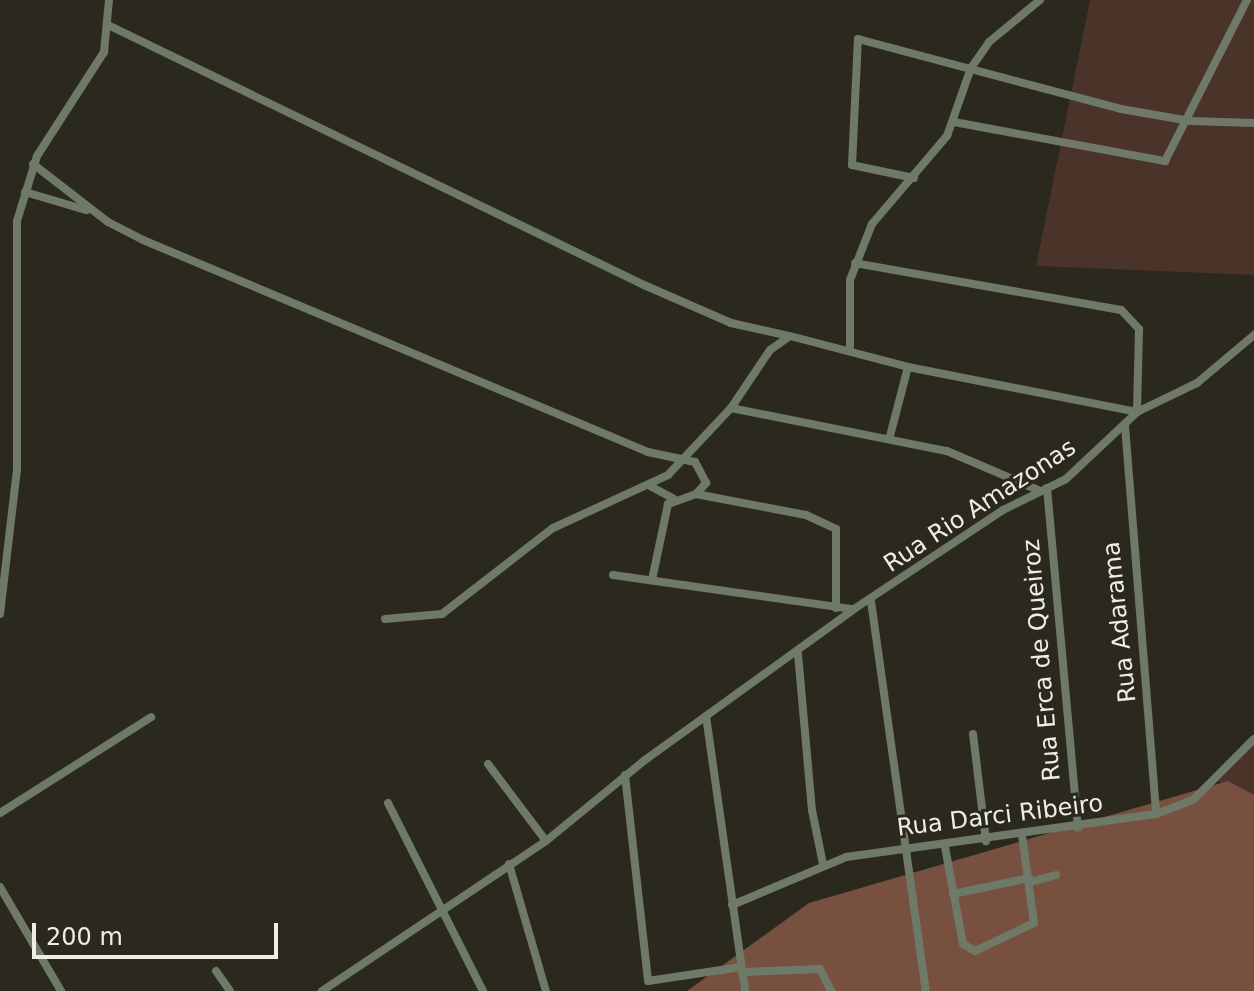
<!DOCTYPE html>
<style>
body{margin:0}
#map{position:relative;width:1254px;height:991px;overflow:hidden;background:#2b291e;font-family:"DejaVu Sans",sans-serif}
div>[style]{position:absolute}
.green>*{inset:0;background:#4a3329}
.forest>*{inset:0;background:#78503f}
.street>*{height:8px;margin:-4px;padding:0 4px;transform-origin:4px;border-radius:4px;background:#6f7968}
span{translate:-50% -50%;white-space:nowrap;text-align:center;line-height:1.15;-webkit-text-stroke:6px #2b291e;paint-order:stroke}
.street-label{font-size:24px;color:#eeeee6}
.scale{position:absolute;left:32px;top:923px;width:246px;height:36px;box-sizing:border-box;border:4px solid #eeeee6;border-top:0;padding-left:10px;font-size:24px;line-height:28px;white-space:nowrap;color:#eeeee6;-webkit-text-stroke:6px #2b291e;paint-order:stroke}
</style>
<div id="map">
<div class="green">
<i style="clip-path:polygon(1090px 0,1254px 0,1254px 275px,1036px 266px)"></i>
<i style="clip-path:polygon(1254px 743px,1254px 795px,1211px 779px)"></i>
</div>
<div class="forest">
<i style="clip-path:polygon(1228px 781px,1254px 795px,1254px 991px,687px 991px,809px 903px)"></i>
</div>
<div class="street">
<i style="left:108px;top:25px;width:596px;rotate:25.88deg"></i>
<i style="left:644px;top:285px;width:95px;rotate:23.6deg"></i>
<i style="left:731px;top:323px;width:59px;rotate:12.6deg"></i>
<i style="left:954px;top:122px;width:215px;rotate:10.5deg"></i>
<i style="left:1165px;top:161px;width:181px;rotate:-63deg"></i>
<i style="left:33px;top:164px;width:95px;rotate:37.7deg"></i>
<i style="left:108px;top:222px;width:39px;rotate:27deg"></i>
<i style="left:143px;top:240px;width:548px;rotate:22.77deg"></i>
<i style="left:648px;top:452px;width:48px;rotate:12deg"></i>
<i style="left:695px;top:462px;width:24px;rotate:62deg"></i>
<i style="left:706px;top:483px;width:15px;rotate:132deg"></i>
<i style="left:696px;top:494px;width:30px;rotate:160deg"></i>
<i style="left:668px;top:504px;width:78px;rotate:101.9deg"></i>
<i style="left:914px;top:178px;width:63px;rotate:-168.2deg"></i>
<i style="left:852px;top:165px;width:126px;rotate:-87.3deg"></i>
<i style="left:858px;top:39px;width:272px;rotate:14.9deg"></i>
<i style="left:1121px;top:109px;width:70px;rotate:9.9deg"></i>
<i style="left:1190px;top:121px;width:64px;rotate:1.8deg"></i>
<i style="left:25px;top:192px;width:64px;rotate:16.4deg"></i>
<i style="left:850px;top:347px;width:67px;rotate:-90deg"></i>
<i style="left:850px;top:280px;width:60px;rotate:-68.6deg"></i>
<i style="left:872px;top:224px;width:116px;rotate:-49.6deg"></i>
<i style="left:947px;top:136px;width:72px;rotate:-70.6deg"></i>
<i style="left:971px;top:68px;width:32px;rotate:-55deg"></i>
<i style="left:989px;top:42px;width:66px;rotate:-39.5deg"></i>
<i style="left:731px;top:408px;width:220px;rotate:11.3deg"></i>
<i style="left:947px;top:451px;width:99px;rotate:23.2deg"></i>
<i style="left:1125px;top:426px;width:389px;rotate:85.4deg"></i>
<i style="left:890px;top:436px;width:71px;rotate:-75.4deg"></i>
<i style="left:650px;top:486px;width:26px;rotate:28deg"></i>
<i style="left:1047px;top:488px;width:341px;rotate:84.8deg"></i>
<i style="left:696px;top:494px;width:112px;rotate:10.8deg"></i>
<i style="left:806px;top:515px;width:33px;rotate:25deg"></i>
<i style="left:836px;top:529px;width:79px;rotate:90deg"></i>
<i style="left:613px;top:575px;width:242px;rotate:8.1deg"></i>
<i style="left:871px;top:601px;width:394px;rotate:82deg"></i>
<i style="left:0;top:614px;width:146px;rotate:-83.3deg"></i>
<i style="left:17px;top:469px;width:248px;rotate:-90deg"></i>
<i style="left:17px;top:221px;width:68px;rotate:-72.9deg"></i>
<i style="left:37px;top:156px;width:124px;rotate:-57.2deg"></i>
<i style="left:104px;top:52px;width:52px;rotate:-84.5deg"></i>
<i style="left:385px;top:619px;width:57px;rotate:-5deg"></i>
<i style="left:442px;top:614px;width:140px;rotate:-37.8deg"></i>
<i style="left:553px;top:528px;width:127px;rotate:-24.7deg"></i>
<i style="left:668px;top:475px;width:92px;rotate:-46.8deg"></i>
<i style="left:731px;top:408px;width:70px;rotate:-56.1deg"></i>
<i style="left:770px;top:350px;width:24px;rotate:-35deg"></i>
<i style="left:790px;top:336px;width:122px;rotate:14.7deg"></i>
<i style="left:908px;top:367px;width:233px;rotate:11.1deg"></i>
<i style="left:1137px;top:412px;width:83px;rotate:-88.6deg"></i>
<i style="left:1139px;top:329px;width:26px;rotate:-133deg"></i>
<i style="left:1121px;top:310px;width:270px;rotate:-170deg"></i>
<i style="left:798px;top:654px;width:157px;rotate:84.9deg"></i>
<i style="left:812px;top:810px;width:55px;rotate:78.5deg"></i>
<i style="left:706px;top:716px;width:278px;rotate:81.9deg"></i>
<i style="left:973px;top:734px;width:108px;rotate:83.1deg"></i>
<i style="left:488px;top:764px;width:96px;rotate:53deg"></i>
<i style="left:625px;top:775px;width:207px;rotate:83.6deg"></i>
<i style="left:648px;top:981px;width:94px;rotate:-8.6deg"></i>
<i style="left:388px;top:803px;width:211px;rotate:63.2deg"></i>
<i style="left:0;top:813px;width:179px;rotate:-32.4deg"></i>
<i style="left:945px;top:847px;width:99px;rotate:79.5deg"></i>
<i style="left:963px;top:944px;width:14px;rotate:30deg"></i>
<i style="left:975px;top:951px;width:65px;rotate:-25.4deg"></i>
<i style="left:1034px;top:923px;width:89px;rotate:-97.8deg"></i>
<i style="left:509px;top:864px;width:132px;rotate:73.8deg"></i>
<i style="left:1030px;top:882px;width:27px;rotate:-15deg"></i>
<i style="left:0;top:887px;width:121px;rotate:59.6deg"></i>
<i style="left:953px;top:894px;width:78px;rotate:-11.9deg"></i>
<i style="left:732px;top:905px;width:124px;rotate:-22.8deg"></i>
<i style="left:846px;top:857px;width:313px;rotate:-7.9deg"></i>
<i style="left:1156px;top:814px;width:40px;rotate:-21deg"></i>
<i style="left:1193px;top:800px;width:86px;rotate:-45deg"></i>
<i style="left:216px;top:971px;width:24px;rotate:55deg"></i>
<i style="left:742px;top:972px;width:78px;rotate:-2.2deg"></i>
<i style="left:820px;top:969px;width:25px;rotate:63deg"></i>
<i style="left:322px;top:991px;width:270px;rotate:-33.8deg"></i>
<i style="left:546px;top:841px;width:128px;rotate:-39.3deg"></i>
<i style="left:645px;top:760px;width:258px;rotate:-35.8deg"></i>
<i style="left:854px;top:609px;width:179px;rotate:-33.6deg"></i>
<i style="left:1003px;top:510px;width:70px;rotate:-26.2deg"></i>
<i style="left:1066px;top:479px;width:98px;rotate:-43.3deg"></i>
<i style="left:1137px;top:412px;width:67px;rotate:-25.8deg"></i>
<i style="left:1197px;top:383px;width:75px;rotate:-40.1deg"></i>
</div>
<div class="street-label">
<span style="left:980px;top:506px;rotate:-33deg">Rua Rio Amazonas</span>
<span style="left:1120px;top:622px;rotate:-96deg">Rua Adarama</span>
<span style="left:1042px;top:660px;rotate:-95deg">Rua Erca de Queiroz</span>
<span style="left:1000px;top:816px;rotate:-7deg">Rua Darci Ribeiro</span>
</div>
<div class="scale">200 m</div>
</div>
